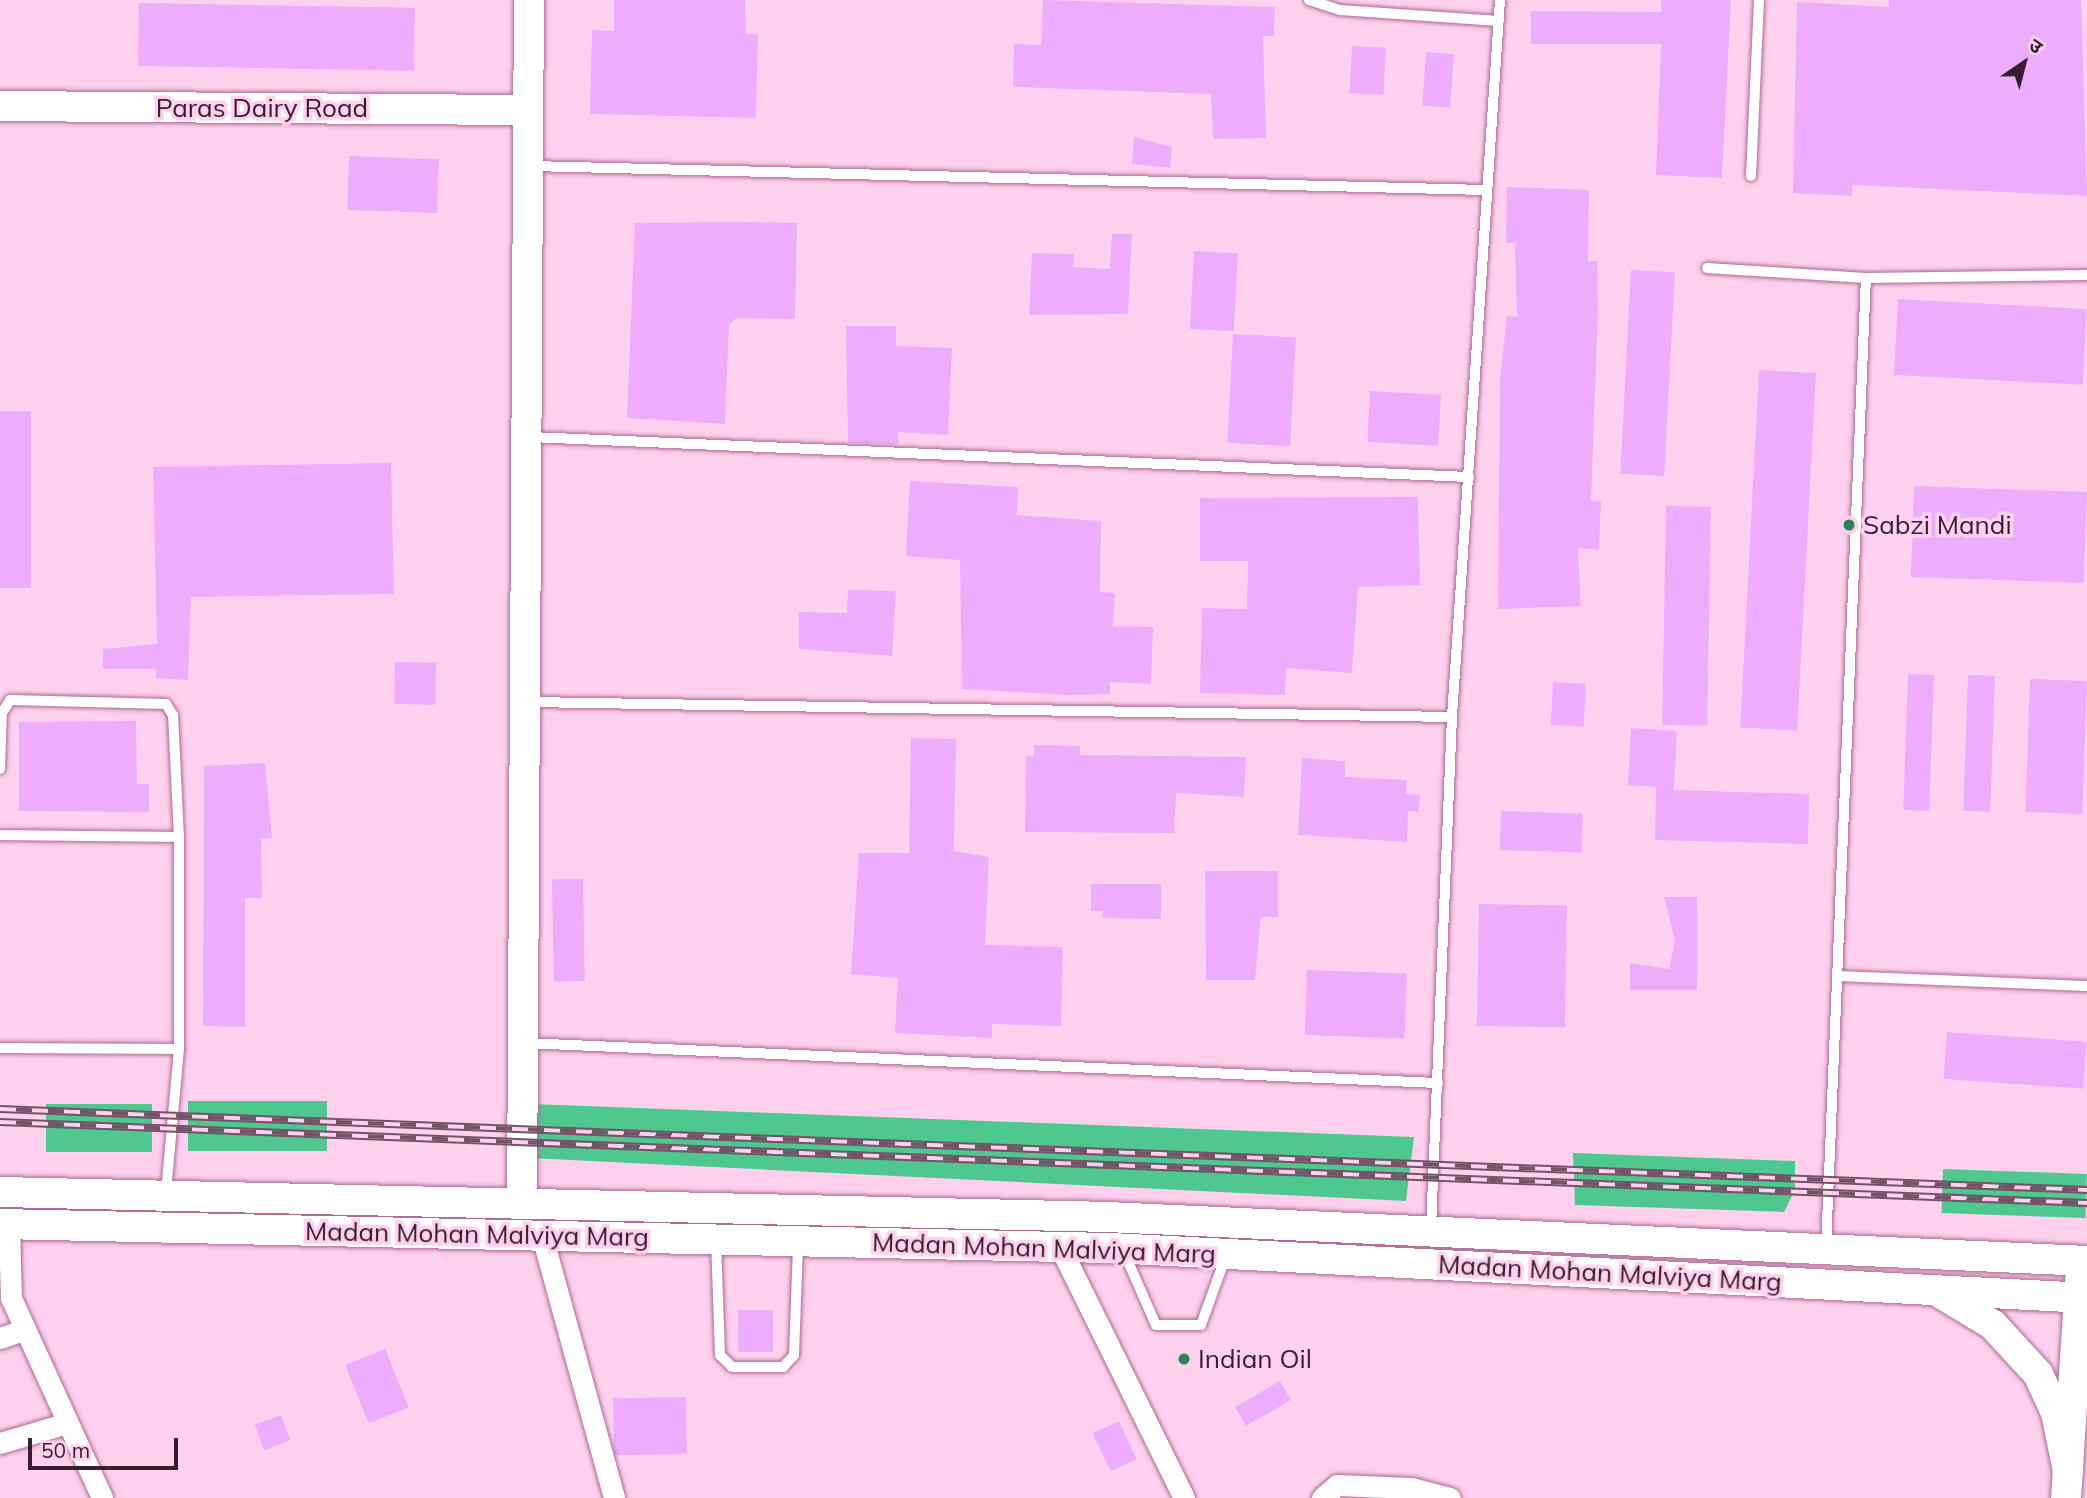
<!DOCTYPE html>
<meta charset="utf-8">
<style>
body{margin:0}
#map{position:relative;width:2087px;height:1498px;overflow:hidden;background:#ffd1ee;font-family:Mulish,"Noto Sans Devanagari",sans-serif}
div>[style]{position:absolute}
.green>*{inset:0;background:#4fc88f;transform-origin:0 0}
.building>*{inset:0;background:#eeacfd;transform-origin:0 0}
.roads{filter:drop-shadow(0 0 2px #ad6896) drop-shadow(0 0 2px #ad6896)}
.lane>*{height:10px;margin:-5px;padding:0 5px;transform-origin:5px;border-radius:5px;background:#fff}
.street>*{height:21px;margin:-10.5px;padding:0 10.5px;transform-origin:10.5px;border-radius:10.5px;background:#fff}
.secondary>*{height:30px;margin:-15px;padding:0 15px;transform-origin:15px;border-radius:15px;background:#fff}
.rail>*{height:8px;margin-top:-4px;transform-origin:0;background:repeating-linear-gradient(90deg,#ffd1ee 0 16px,#745369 0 32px);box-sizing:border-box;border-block:2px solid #745369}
.dots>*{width:19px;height:19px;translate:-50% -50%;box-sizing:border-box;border:4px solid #ffd1ee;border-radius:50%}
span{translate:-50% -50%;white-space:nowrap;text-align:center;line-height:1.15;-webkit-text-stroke:7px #ffd1ee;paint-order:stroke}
.street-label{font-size:26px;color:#381c2f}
.poi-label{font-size:26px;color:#381c2f}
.left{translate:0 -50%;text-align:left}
.north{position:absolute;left:1989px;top:28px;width:70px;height:70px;-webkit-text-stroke:5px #ffd1ee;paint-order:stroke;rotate:35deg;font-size:19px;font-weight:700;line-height:28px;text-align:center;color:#381c2f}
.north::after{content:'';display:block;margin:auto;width:24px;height:32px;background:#381c2f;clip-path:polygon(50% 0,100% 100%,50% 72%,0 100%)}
.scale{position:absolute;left:28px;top:1438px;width:150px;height:32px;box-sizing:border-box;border:4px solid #381c2f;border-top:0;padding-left:9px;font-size:21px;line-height:24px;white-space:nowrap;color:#381c2f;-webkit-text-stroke:5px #ffd1ee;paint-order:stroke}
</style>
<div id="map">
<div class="green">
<i style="left:188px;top:1101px;width:139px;height:50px"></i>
<i style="left:152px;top:1104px;width:48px;height:106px;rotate:90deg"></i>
<i style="clip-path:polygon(533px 1104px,1414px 1137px,1406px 1201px,529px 1158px)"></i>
<i style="clip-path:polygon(1573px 1153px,1795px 1161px,1795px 1190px,1784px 1212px,1575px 1205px)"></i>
<i style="left:1943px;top:1169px;width:144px;height:44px;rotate:2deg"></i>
</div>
<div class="building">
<i style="clip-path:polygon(614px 0,745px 0,746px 34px,758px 34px,756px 118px,590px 114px,592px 30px,614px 31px)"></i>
<i style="clip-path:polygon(1043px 0,1275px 7px,1274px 36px,1263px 36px,1266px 138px,1213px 139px,1211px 94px,1013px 87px,1014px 44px,1041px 45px)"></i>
<i style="clip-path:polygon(1661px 0,1731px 0,1722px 178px,1656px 175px,1661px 44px,1531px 44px,1531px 11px,1661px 12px)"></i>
<i style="clip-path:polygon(1889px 0,2081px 0,2087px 196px,1853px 185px,1852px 196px,1793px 193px,1797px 2px,1889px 7px)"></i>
<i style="left:139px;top:3px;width:276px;height:63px;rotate:1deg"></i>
<i style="left:1352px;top:46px;width:34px;height:47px;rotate:3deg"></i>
<i style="left:1426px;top:52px;width:28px;height:54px;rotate:4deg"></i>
<i style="clip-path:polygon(1134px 137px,1172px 147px,1170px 168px,1132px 164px)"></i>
<i style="left:349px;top:156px;width:90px;height:54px;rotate:2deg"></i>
<i style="clip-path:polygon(1507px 187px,1589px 190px,1588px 261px,1597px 261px,1598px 311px,1591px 500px,1601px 501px,1599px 550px,1578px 548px,1581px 606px,1498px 609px,1500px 380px,1507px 316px,1517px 317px,1515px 243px,1506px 243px)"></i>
<i style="clip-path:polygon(753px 222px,797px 223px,795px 319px,736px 318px,729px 325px,725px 424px,627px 418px,635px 223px)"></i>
<i style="clip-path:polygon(1112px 234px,1132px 234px,1128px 314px,1029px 315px,1032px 253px,1074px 254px,1073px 267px,1110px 269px)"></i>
<i style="left:1194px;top:251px;width:44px;height:78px;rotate:3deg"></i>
<i style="left:1631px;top:270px;width:44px;height:204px;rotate:3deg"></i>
<i style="left:1898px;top:299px;width:189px;height:76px;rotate:3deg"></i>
<i style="clip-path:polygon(846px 326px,896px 326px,896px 346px,952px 348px,948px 435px,898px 432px,898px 444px,848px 443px)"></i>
<i style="left:1233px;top:334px;width:63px;height:109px;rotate:3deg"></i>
<i style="left:1759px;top:370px;width:57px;height:358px;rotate:3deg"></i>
<i style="left:1370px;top:391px;width:71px;height:51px;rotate:3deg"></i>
<i style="left:0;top:411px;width:31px;height:177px"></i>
<i style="clip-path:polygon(391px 463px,394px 594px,191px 597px,188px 680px,156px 678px,156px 669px,103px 669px,103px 649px,157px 644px,153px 467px)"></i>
<i style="clip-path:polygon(910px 481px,1018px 487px,1017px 515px,1101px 521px,1100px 592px,1115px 593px,1113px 626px,1153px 627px,1151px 684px,1110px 682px,1110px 694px,1069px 695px,962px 689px,960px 560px,906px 556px)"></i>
<i style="left:1914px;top:486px;width:173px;height:91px;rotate:2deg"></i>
<i style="clip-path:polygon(1418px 497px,1420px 585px,1358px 587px,1352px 673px,1286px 668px,1285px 695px,1200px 693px,1202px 608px,1247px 609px,1248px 561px,1200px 561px,1200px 498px)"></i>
<i style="left:1666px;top:506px;width:45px;height:219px;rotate:1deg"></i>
<i style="clip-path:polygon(848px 590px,896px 591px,892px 656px,799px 649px,799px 612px,847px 613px)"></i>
<i style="left:395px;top:662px;width:41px;height:42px;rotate:1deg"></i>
<i style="left:1908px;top:674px;width:26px;height:136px;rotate:2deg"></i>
<i style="left:1968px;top:675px;width:27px;height:136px;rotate:2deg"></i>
<i style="left:2030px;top:679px;width:57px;height:133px;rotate:2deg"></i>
<i style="left:1553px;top:682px;width:33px;height:43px;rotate:3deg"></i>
<i style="clip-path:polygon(136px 721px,137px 784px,149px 784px,149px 812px,19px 811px,19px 722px)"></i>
<i style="clip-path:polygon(1631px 728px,1677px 731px,1674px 790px,1809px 794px,1808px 844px,1655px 840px,1656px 787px,1628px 785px)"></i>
<i style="clip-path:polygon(911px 738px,956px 739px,954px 851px,989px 857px,985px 945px,1063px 947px,1061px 1026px,992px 1024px,992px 1038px,895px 1033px,898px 978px,851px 974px,859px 853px,909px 853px)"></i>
<i style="clip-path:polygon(1034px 745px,1080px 746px,1080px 755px,1246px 757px,1244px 797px,1176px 793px,1174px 833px,1025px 832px,1026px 756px,1034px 757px)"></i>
<i style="clip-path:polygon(1302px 758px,1345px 761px,1345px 777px,1407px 780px,1406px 794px,1420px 795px,1419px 812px,1408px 811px,1407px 842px,1298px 835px)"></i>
<i style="clip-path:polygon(265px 763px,272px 838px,261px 839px,262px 898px,245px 898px,245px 1027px,203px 1026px,204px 766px)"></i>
<i style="left:1501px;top:811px;width:82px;height:39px;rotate:2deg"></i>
<i style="clip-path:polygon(1205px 871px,1278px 871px,1278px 917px,1261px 917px,1255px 980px,1206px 980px)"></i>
<i style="left:583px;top:879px;width:102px;height:31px;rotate:89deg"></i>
<i style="clip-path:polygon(1091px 884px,1161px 884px,1161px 919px,1102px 918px,1103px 911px,1091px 911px)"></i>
<i style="clip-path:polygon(1664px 897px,1697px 897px,1697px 990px,1630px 990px,1630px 963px,1669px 969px,1675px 940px)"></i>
<i style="left:1479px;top:904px;width:88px;height:122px;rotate:1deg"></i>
<i style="left:1307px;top:970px;width:100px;height:65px;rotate:2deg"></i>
<i style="left:1947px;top:1032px;width:140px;height:47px;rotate:4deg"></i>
<i style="left:738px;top:1310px;width:35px;height:42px"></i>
<i style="left:385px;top:1349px;width:63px;height:43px;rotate:68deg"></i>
<i style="left:1280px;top:1381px;width:22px;height:52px;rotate:60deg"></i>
<i style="left:686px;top:1397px;width:57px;height:73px;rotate:89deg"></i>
<i style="left:281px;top:1415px;width:27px;height:28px;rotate:70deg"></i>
<i style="left:1119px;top:1421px;width:42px;height:29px;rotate:65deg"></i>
</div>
<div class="roads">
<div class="lane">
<i style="left:1309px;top:0;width:33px;rotate:18deg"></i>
<i style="left:1340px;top:10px;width:159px;rotate:4deg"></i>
<i style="left:531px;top:166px;width:952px;rotate:1.44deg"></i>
<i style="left:1751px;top:176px;width:176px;rotate:-87.4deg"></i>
<i style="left:1707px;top:268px;width:159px;rotate:3.6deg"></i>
<i style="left:1866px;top:278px;width:221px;rotate:-0.8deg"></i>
<i style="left:530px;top:437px;width:940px;rotate:2.44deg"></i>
<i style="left:528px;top:702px;width:924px;rotate:0.93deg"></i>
<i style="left:0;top:769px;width:56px;rotate:-88deg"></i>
<i style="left:2px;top:713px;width:15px;rotate:-58deg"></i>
<i style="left:10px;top:700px;width:156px;rotate:1.5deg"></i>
<i style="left:166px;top:704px;width:13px;rotate:58deg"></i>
<i style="left:173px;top:715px;width:122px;rotate:87.2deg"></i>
<i style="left:0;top:835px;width:179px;rotate:0.6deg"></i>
<i style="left:179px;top:837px;width:212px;rotate:90deg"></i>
<i style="left:179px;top:1049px;width:145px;rotate:95.2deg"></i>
<i style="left:1837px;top:976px;width:250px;rotate:2.3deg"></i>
<i style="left:525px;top:1043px;width:914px;rotate:2.51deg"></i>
<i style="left:0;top:1048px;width:179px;rotate:0.3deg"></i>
<i style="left:1431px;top:1228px;width:511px;rotate:-87.65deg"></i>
<i style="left:1452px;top:717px;width:719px;rotate:-86.17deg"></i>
<i style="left:716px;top:1240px;width:115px;rotate:88deg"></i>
<i style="left:720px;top:1355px;width:17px;rotate:45deg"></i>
<i style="left:732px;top:1367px;width:51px"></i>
<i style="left:783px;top:1367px;width:16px;rotate:-47deg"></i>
<i style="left:794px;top:1355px;width:111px;rotate:-87.9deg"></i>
<i style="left:1826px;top:1247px;width:970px;rotate:-87.64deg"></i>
<i style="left:1123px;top:1250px;width:82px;rotate:66.3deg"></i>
<i style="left:1156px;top:1325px;width:45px"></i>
<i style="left:1201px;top:1325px;width:73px;rotate:-70.1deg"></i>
</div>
<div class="street">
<i style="left:9px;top:1224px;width:74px;rotate:88.5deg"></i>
<i style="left:11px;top:1298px;width:220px;rotate:65.5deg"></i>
<i style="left:542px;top:1236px;width:272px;rotate:74.6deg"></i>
<i style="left:1060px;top:1247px;width:280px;rotate:63.7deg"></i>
<i style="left:0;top:1338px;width:24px;rotate:-19deg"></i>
<i style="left:0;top:1443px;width:70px;rotate:-16.6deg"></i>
<i style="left:1322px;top:1498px;width:20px;rotate:-41deg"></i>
<i style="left:1337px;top:1485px;width:74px;rotate:2.3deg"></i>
<i style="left:1411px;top:1488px;width:40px;rotate:14.4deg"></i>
</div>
<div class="secondary">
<i style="left:0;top:106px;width:525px;rotate:0.44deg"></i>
<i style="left:0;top:1192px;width:1107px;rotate:1.29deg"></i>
<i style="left:1107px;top:1217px;width:981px;rotate:2.57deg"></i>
<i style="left:522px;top:1203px;width:1203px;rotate:-89.67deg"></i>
<i style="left:0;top:1224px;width:1111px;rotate:1.24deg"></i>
<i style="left:1111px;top:1248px;width:977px;rotate:2.93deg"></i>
<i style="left:1940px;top:1293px;width:62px;rotate:31.1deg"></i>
<i style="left:1993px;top:1325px;width:67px;rotate:47.4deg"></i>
<i style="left:2038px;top:1374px;width:43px;rotate:65.2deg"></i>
<i style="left:2056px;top:1413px;width:59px;rotate:78.3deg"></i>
<i style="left:2066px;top:1498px;width:219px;rotate:-86.3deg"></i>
</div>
</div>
<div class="rail">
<i style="left:0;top:1109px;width:2089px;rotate:2.22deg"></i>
<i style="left:0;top:1122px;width:2089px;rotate:2.22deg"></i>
</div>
<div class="dots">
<i style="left:1849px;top:525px;background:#26835a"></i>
<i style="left:1184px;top:1359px;background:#26835a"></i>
</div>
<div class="street-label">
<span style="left:262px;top:108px">Paras Dairy Road</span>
<span style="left:477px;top:1234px;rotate:1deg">Madan Mohan Malviya Marg</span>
<span style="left:1044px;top:1248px;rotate:2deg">Madan Mohan Malviya Marg</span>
<span style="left:1610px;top:1273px;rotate:3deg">Madan Mohan Malviya Marg</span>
</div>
<div class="poi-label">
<span class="left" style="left:1863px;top:525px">Sabzi Mandi</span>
<span class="left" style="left:1198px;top:1359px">Indian Oil</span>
</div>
<div class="north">उ</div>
<div class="scale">50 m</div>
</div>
